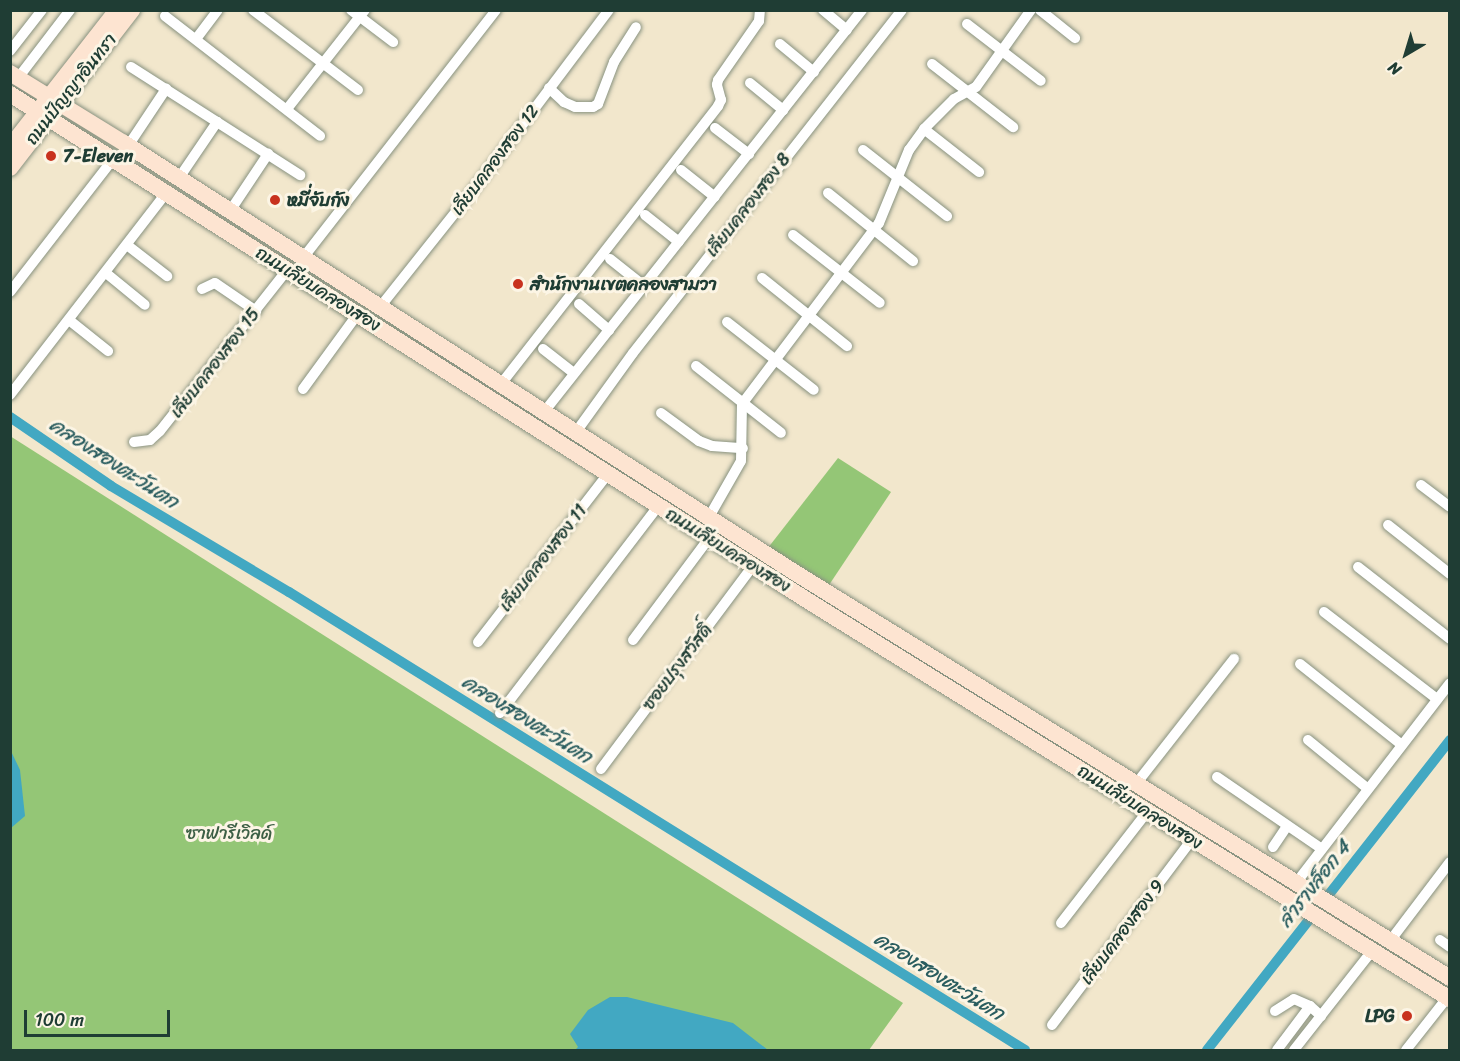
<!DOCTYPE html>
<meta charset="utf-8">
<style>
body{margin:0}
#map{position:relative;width:1460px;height:1061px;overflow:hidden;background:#f2e7cc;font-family:Sriracha,"Playpen Sans Thai",sans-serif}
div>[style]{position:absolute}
.green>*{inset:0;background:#94c676}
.water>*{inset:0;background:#42a8c2}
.canal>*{height:10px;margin:-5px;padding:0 5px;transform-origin:5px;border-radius:5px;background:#42a8c2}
.roads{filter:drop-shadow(0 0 2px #889280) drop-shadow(0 0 2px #889280)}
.street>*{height:10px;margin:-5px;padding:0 5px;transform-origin:5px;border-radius:5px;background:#fff}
.secondary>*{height:16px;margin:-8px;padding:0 8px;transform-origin:8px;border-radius:8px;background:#fde4d1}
.dots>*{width:16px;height:16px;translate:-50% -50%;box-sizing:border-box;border:3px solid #fcf5e5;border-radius:50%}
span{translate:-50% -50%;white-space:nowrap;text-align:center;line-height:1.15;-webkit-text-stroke:6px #fcf5e5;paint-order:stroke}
.street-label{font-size:18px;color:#1f3d34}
.poi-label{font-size:18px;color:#1f3d34;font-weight:700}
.left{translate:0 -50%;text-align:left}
.right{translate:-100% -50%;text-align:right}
.park-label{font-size:18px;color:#3c5f44}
.water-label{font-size:20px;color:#2a5d5f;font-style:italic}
.frame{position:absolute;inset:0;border:12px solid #1f3d34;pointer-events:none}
.north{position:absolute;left:1376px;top:24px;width:60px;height:60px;-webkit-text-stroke:4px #fcf5e5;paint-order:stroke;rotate:218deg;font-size:16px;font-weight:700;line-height:24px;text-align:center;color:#1f3d34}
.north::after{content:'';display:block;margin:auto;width:21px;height:27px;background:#1f3d34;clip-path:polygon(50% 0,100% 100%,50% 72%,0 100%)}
.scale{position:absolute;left:24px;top:1010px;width:146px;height:27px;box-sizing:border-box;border:3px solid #1f3d34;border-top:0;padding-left:8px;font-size:18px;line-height:21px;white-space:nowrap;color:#1f3d34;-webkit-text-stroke:4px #fcf5e5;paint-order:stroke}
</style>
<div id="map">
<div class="green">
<i style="clip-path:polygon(10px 436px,903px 1003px,869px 1050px,11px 1050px)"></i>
<i style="clip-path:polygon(838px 458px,891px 492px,825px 591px,764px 553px)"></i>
</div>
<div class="water">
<i style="clip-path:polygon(10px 749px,20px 770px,25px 816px,11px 828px)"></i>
<i style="clip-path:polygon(610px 997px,627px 997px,733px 1023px,768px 1050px,575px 1050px,578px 1047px,570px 1034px,588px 1010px)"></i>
</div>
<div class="canal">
<i style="left:10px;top:417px;width:122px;rotate:34.3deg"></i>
<i style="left:111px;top:486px;width:207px;rotate:30.8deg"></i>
<i style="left:289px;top:592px;width:867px;rotate:31.89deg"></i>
<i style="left:1207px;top:1050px;width:394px;rotate:-51.9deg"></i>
</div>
<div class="roads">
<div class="street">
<i style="left:253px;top:10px;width:132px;rotate:37.3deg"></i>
<i style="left:351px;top:10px;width:53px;rotate:37.3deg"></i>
<i style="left:823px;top:10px;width:31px;rotate:40deg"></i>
<i style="left:1040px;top:10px;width:45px;rotate:38.7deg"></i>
<i style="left:165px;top:16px;width:196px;rotate:37.7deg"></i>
<i style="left:967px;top:24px;width:93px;rotate:37.6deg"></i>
<i style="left:196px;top:39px;width:36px;rotate:-53deg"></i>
<i style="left:780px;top:44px;width:44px;rotate:39.5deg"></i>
<i style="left:10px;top:51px;width:52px;rotate:-52deg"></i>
<i style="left:932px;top:64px;width:103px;rotate:37.9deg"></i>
<i style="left:131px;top:67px;width:201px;rotate:32.6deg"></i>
<i style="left:18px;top:78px;width:86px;rotate:-52.6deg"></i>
<i style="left:750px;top:83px;width:43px;rotate:39.3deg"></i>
<i style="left:549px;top:88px;width:21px;rotate:43deg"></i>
<i style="left:564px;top:102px;width:12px;rotate:24deg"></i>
<i style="left:575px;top:107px;width:18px"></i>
<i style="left:593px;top:107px;width:6px;rotate:-31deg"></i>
<i style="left:598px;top:104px;width:45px;rotate:-69.1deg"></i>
<i style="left:614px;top:62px;width:41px;rotate:-57.8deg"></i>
<i style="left:287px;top:109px;width:126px;rotate:-51.8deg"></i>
<i style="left:715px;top:128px;width:43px;rotate:37.4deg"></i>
<i style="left:924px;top:129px;width:70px;rotate:38deg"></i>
<i style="left:128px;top:146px;width:69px;rotate:-56.3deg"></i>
<i style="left:863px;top:150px;width:107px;rotate:38.2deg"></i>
<i style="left:681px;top:170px;width:43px;rotate:38.5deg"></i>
<i style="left:179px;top:178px;width:68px;rotate:-55.8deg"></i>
<i style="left:828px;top:193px;width:109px;rotate:38.7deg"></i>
<i style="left:230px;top:211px;width:69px;rotate:-56.3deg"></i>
<i style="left:645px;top:215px;width:43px;rotate:38.5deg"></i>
<i style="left:793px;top:235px;width:110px;rotate:38deg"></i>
<i style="left:127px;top:245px;width:51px;rotate:37.8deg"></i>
<i style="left:303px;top:258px;width:314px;rotate:-52.1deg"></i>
<i style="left:610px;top:259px;width:43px;rotate:38.5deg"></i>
<i style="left:106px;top:273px;width:50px;rotate:39.4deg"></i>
<i style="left:762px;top:278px;width:109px;rotate:38.7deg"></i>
<i style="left:202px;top:289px;width:14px;rotate:-25deg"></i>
<i style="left:215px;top:283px;width:50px;rotate:34.3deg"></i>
<i style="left:10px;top:292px;width:168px;rotate:-52.2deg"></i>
<i style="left:579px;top:304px;width:40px;rotate:41deg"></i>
<i style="left:380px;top:307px;width:151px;rotate:-51.5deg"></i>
<i style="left:474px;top:189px;width:224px;rotate:-53deg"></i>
<i style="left:69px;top:320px;width:50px;rotate:38.5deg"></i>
<i style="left:727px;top:322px;width:110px;rotate:38deg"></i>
<i style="left:543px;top:349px;width:39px;rotate:38deg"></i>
<i style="left:696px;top:366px;width:108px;rotate:38.2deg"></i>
<i style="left:501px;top:384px;width:353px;rotate:-52deg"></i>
<i style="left:718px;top:106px;width:7px;rotate:-63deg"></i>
<i style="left:721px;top:100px;width:16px;rotate:-105deg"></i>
<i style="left:717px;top:85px;width:5px;rotate:-79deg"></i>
<i style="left:718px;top:80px;width:72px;rotate:-55.2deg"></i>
<i style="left:759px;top:21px;width:11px;rotate:-85deg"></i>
<i style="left:303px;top:389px;width:92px;rotate:-53.9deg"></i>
<i style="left:10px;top:395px;width:255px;rotate:-52.3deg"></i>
<i style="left:544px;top:412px;width:513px;rotate:-51.65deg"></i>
<i style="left:661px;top:413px;width:47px;rotate:36.4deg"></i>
<i style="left:699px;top:441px;width:14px;rotate:21deg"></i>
<i style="left:712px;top:446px;width:31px;rotate:4deg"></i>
<i style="left:576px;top:432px;width:97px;rotate:-54.2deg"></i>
<i style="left:633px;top:353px;width:436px;rotate:-51.9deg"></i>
<i style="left:134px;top:442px;width:16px;rotate:-7deg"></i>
<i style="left:150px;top:440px;width:13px;rotate:-42deg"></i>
<i style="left:160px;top:431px;width:205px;rotate:-51.7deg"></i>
<i style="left:1421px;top:485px;width:36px;rotate:37deg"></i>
<i style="left:709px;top:517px;width:64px;rotate:-60.3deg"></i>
<i style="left:741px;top:461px;width:57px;rotate:-89deg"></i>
<i style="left:742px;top:404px;width:227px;rotate:-52.9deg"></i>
<i style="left:879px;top:223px;width:79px;rotate:-67.7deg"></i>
<i style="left:909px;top:150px;width:26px;rotate:-54deg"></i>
<i style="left:924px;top:129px;width:42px;rotate:-45deg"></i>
<i style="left:954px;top:99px;width:25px;rotate:-29deg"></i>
<i style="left:976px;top:87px;width:95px;rotate:-54.5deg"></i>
<i style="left:1388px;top:525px;width:79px;rotate:38.3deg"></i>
<i style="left:1358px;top:567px;width:117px;rotate:38deg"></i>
<i style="left:1324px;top:612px;width:143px;rotate:37.6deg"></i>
<i style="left:633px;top:640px;width:127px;rotate:-53.3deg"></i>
<i style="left:478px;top:642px;width:212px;rotate:-52.3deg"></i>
<i style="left:1300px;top:664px;width:130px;rotate:38.5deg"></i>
<i style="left:500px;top:713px;width:260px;rotate:-52.6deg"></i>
<i style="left:1308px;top:740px;width:77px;rotate:39.2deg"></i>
<i style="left:601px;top:769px;width:254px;rotate:-53.2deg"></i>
<i style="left:1217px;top:777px;width:127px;rotate:34.4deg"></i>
<i style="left:1136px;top:784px;width:159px;rotate:-51.9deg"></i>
<i style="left:1273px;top:847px;width:25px;rotate:-56deg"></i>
<i style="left:1296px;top:883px;width:252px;rotate:-52.4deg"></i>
<i style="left:1061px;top:923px;width:142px;rotate:-52.2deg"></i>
<i style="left:1440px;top:940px;width:12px;rotate:35deg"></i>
<i style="left:1390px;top:941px;width:99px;rotate:-52.8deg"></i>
<i style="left:1275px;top:1011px;width:22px;rotate:-32deg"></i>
<i style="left:1294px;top:999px;width:17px;rotate:24deg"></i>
<i style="left:1052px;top:1025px;width:233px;rotate:-53deg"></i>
<i style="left:1277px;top:1050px;width:55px;rotate:-53.1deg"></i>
<i style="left:1310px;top:1006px;width:15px;rotate:42deg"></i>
<i style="left:1294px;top:1050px;width:126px;rotate:-51.8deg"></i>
<i style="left:1406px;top:1050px;width:66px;rotate:-51.7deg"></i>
</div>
<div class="secondary">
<i style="left:10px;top:73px;width:134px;rotate:31.6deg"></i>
<i style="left:124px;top:143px;width:796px;rotate:32.63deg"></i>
<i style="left:794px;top:572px;width:771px;rotate:31.75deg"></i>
<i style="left:10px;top:94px;width:951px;rotate:32.42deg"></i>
<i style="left:813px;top:604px;width:750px;rotate:31.8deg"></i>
<i style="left:10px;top:147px;width:174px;rotate:-52deg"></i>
<i style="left:10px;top:168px;width:200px;rotate:-52.3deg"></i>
</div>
</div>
<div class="dots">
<i style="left:51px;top:156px;background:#c8321e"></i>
<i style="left:275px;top:200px;background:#c8321e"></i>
<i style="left:518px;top:284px;background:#c8321e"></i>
<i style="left:1407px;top:1016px;background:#c8321e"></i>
</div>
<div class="street-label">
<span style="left:71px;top:89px;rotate:-52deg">ถนนปัญญาอินทรา</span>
<span style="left:495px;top:160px;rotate:-53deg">เลียบคลองสอง 12</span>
<span style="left:748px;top:205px;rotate:-52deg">เลียบคลองสอง 8</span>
<span style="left:318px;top:289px;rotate:32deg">ถนนเลียบคลองสอง</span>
<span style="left:215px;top:363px;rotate:-52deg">เลียบคลองสอง 15</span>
<span style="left:728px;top:550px;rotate:32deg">ถนนเลียบคลองสอง</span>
<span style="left:543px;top:558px;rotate:-52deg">เลียบคลองสอง 11</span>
<span style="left:677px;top:667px;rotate:-53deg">ซอยปรุงสวัสดิ์</span>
<span style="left:1140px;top:807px;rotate:32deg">ถนนเลียบคลองสอง</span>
<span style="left:1122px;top:932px;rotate:-53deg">เลียบคลองสอง 9</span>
</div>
<div class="poi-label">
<span class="left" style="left:63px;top:156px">7-Eleven</span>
<span class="left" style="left:287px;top:200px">หมี่จับกัง</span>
<span class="left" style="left:530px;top:284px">สำนักงานเขตคลองสามวา</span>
<span class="right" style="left:1395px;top:1016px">LPG</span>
</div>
<div class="park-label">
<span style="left:229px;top:833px">ซาฟารีเวิลด์</span>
</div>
<div class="water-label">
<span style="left:114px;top:463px;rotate:33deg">คลองสองตะวันตก</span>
<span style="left:527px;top:719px;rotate:32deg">คลองสองตะวันตก</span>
<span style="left:1314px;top:884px;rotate:-52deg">ลำรางล็อก 4</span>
<span style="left:939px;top:976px;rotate:32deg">คลองสองตะวันตก</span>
</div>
<div class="frame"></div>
<div class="north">N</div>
<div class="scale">100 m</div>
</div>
